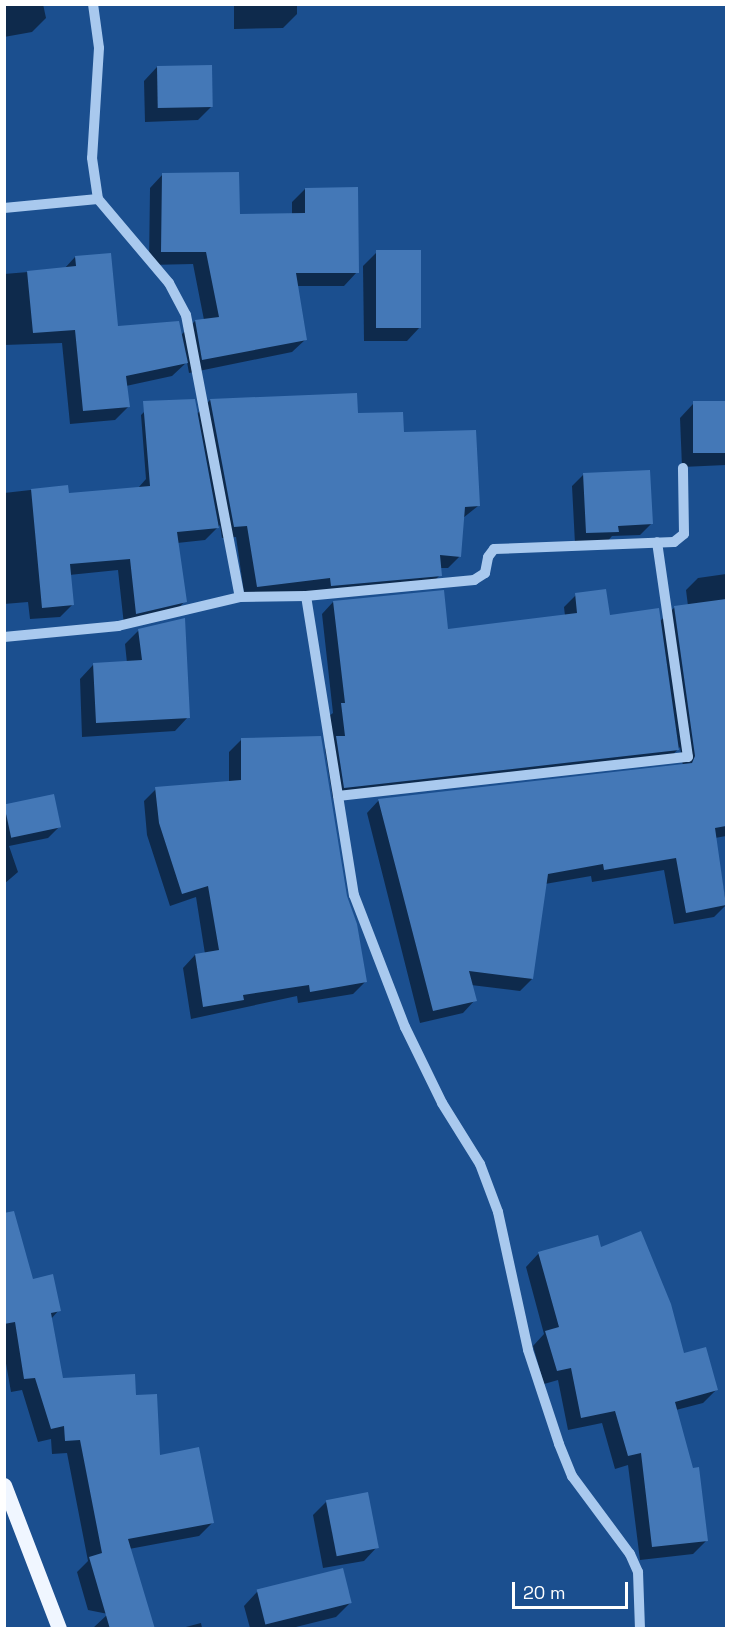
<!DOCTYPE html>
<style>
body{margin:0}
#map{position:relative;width:731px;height:1633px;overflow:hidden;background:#1b4f8f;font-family:"Space Grotesk",sans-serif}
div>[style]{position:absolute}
.shadow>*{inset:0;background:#0007}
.building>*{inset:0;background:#4478b7;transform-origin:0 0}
.minor>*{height:10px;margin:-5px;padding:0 5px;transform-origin:5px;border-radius:5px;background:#a9c9ee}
.major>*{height:15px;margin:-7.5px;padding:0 7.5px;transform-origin:7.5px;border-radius:7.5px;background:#f0f6ff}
span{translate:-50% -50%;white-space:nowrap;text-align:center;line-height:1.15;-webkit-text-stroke:5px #1b4f8f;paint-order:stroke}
.frame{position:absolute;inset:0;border:6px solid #fff;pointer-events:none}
.scale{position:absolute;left:512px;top:1582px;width:116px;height:27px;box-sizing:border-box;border:3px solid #fff;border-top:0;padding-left:8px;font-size:18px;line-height:21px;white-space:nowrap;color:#fff;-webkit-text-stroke:4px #1b4f8f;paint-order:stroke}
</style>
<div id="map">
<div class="shadow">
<i style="clip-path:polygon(4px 4px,43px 4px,46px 18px,32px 32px,4px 37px)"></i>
<i style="clip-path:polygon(234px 4px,297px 4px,297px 14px,283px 28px,234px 29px)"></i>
<i style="clip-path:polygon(157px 67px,212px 106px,198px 120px,145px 122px,144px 81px)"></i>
<i style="clip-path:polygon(163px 174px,239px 215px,292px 214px,292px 202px,305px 189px,357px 272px,344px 286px,297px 286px,306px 339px,292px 352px,189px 373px,187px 362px,172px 376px,126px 386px,129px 406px,115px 420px,70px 424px,62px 343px,4px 345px,4px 274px,64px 269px,75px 257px,117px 328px,181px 335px,195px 321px,204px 320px,193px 264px,149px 265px,150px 188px)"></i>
<i style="clip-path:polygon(377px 252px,420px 327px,407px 341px,364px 341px,363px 266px)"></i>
<i style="clip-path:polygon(210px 400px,356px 415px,403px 434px,478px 506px,463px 518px,460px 556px,448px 568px,440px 568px,440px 575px,428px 587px,245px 599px,236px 537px,222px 538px,220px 525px,205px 540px,177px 543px,185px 601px,173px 614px,124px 625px,118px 570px,69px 575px,72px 605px,60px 617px,30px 619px,28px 602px,4px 604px,4px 493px,66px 486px,67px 495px,138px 488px,146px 479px,141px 415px,154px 402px,196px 415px)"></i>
<i style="clip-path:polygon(726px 403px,726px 465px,682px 467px,680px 418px,693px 404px)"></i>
<i style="clip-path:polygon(584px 474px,652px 523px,640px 535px,612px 536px,606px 543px,575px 544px,572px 486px)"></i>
<i style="clip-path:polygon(726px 574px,726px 836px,715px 838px,726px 905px,714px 917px,674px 924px,664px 870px,592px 882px,591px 876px,545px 884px,532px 979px,520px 991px,471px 985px,475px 1000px,463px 1013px,420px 1023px,367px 813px,379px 800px,683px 766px,680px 747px,666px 762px,333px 799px,325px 749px,333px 742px,329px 716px,333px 713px,322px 614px,333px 602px,446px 631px,565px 616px,564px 607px,576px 595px,609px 616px,659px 622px,675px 607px,688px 606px,686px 590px,698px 578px)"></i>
<i style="clip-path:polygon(139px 630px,188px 717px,175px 731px,82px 737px,80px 679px,93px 665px,127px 663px,125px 644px)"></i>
<i style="clip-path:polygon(242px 739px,345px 897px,365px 982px,353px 994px,298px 1003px,297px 996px,191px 1019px,183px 968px,195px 955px,205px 954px,196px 897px,170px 906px,147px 835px,144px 801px,156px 789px,229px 782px,229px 752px)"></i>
<i style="clip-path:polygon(4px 814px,59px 827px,48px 838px,9px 846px,18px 872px,4px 884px)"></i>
<i style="clip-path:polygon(4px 1239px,32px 1281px,59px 1310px,51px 1319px,62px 1380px,134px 1397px,159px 1456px,212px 1523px,199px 1536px,129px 1549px,153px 1628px,93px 1628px,108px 1614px,88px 1610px,77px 1572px,88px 1561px,67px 1453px,52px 1454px,51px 1439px,38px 1442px,22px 1390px,11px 1392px,4px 1352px)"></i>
<i style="clip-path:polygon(600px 1249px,683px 1355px,717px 1389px,703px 1403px,676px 1410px,706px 1541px,693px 1554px,640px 1560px,628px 1465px,615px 1469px,602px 1423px,568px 1430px,558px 1380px,544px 1384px,533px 1346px,544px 1334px,526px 1267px,539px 1253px)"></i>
<i style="clip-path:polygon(327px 1501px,377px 1547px,364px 1561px,323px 1568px,313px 1515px)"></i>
<i style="clip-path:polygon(257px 1592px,350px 1603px,336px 1617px,292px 1628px,250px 1628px,244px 1606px)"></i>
<i style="clip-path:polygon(201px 1623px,202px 1628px,182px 1628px)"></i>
</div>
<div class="building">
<i style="left:212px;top:65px;width:42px;height:55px;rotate:89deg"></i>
<i style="clip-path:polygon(239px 172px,240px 214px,305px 213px,305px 188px,358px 187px,359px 273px,296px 273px,307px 340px,202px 360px,195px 320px,219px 317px,206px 252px,161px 252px,162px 173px)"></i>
<i style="left:376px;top:250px;width:45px;height:78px"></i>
<i style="clip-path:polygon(111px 253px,118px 326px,179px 321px,188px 363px,126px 376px,130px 407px,83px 411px,75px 330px,33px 333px,27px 271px,76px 266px,75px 256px)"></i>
<i style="clip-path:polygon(357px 393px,358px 413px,403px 412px,404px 432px,476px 430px,480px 506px,465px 507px,461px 557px,440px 555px,442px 576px,331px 586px,330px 578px,257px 587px,247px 526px,234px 527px,210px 399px)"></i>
<i style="clip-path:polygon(195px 399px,219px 528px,177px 532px,187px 602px,136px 614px,130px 559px,70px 564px,74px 605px,42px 608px,31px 489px,68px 485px,69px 493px,150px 486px,143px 401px)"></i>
<i style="left:726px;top:401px;width:52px;height:33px;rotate:90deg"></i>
<i style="clip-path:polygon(650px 470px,653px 524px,618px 526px,619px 532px,586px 533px,583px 473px)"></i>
<i style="clip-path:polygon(606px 589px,610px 615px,659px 608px,679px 750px,344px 788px,336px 736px,345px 736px,341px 703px,345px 703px,333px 601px,444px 590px,448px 629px,577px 613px,575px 593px)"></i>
<i style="clip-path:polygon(726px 599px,726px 826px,715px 828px,726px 905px,686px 913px,676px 858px,604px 870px,603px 864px,548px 874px,533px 979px,469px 971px,477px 1001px,433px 1011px,378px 799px,692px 763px,695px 756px,674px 606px)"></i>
<i style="clip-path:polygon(185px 618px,190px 718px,96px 723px,93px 663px,142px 660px,138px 629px)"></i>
<i style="clip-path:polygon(321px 736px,347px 896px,357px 924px,367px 982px,310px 992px,309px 985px,243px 995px,244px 1000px,203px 1007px,195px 954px,219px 950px,208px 886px,182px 894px,159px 823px,155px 787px,241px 780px,241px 738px)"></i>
<i style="left:54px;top:794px;width:34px;height:51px;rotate:78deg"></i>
<i style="clip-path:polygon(14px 1211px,33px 1279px,53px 1274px,61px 1311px,51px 1313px,63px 1378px,135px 1374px,136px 1395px,157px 1394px,160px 1455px,199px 1447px,214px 1523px,128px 1539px,155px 1629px,110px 1629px,89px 1557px,102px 1553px,80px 1440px,65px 1441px,64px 1426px,51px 1429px,35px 1378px,24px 1379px,15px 1322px,4px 1324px,4px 1213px)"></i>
<i style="clip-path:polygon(641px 1231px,671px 1304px,684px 1353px,706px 1347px,718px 1390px,675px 1402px,693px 1468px,699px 1467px,708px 1541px,652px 1547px,641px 1453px,628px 1456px,615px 1411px,581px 1418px,571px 1368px,557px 1371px,545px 1331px,559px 1327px,538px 1252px,598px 1235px,601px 1247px)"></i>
<i style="left:368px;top:1492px;width:57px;height:43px;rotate:79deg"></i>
<i style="left:343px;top:1568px;width:36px;height:89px;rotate:76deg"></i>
</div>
<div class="minor">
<i style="left:93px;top:4px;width:44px;rotate:82.2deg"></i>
<i style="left:99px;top:48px;width:110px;rotate:93.6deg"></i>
<i style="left:92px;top:158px;width:41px;rotate:81.7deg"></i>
<i style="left:98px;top:199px;width:110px;rotate:49.8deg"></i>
<i style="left:169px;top:283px;width:36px;rotate:62deg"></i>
<i style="left:186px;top:315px;width:287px;rotate:79.2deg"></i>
<i style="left:4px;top:208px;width:94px;rotate:-5.5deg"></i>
<i style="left:306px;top:596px;width:303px;rotate:80.9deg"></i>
<i style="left:354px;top:895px;width:142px;rotate:68.9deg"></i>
<i style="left:405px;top:1027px;width:85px;rotate:64deg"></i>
<i style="left:442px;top:1103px;width:72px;rotate:58.1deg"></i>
<i style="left:480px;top:1164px;width:51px;rotate:69.4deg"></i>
<i style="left:498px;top:1212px;width:141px;rotate:77.7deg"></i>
<i style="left:528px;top:1350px;width:99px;rotate:71.7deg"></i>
<i style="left:559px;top:1444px;width:35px;rotate:68deg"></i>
<i style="left:572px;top:1476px;width:97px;rotate:53.4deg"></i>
<i style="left:630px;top:1554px;width:20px;rotate:66deg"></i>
<i style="left:638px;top:1572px;width:56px;rotate:88deg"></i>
<i style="left:4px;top:637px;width:115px;rotate:-5.5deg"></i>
<i style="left:118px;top:626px;width:125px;rotate:-13.4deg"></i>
<i style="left:240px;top:597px;width:66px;rotate:-0.9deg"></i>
<i style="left:306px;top:596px;width:169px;rotate:-5.4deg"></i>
<i style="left:474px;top:580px;width:13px;rotate:-32deg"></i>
<i style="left:485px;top:573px;width:16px;rotate:-79deg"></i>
<i style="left:488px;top:557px;width:10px;rotate:-53deg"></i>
<i style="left:494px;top:549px;width:180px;rotate:-2.2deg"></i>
<i style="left:674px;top:542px;width:13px;rotate:-39deg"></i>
<i style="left:684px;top:534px;width:66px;rotate:-90.9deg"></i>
<i style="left:338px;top:796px;width:352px;rotate:-6.4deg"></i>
<i style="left:688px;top:757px;width:217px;rotate:-98.2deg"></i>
</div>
<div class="major">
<i style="left:4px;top:1485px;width:153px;rotate:69deg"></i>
</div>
<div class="frame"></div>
<div class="scale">20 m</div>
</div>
